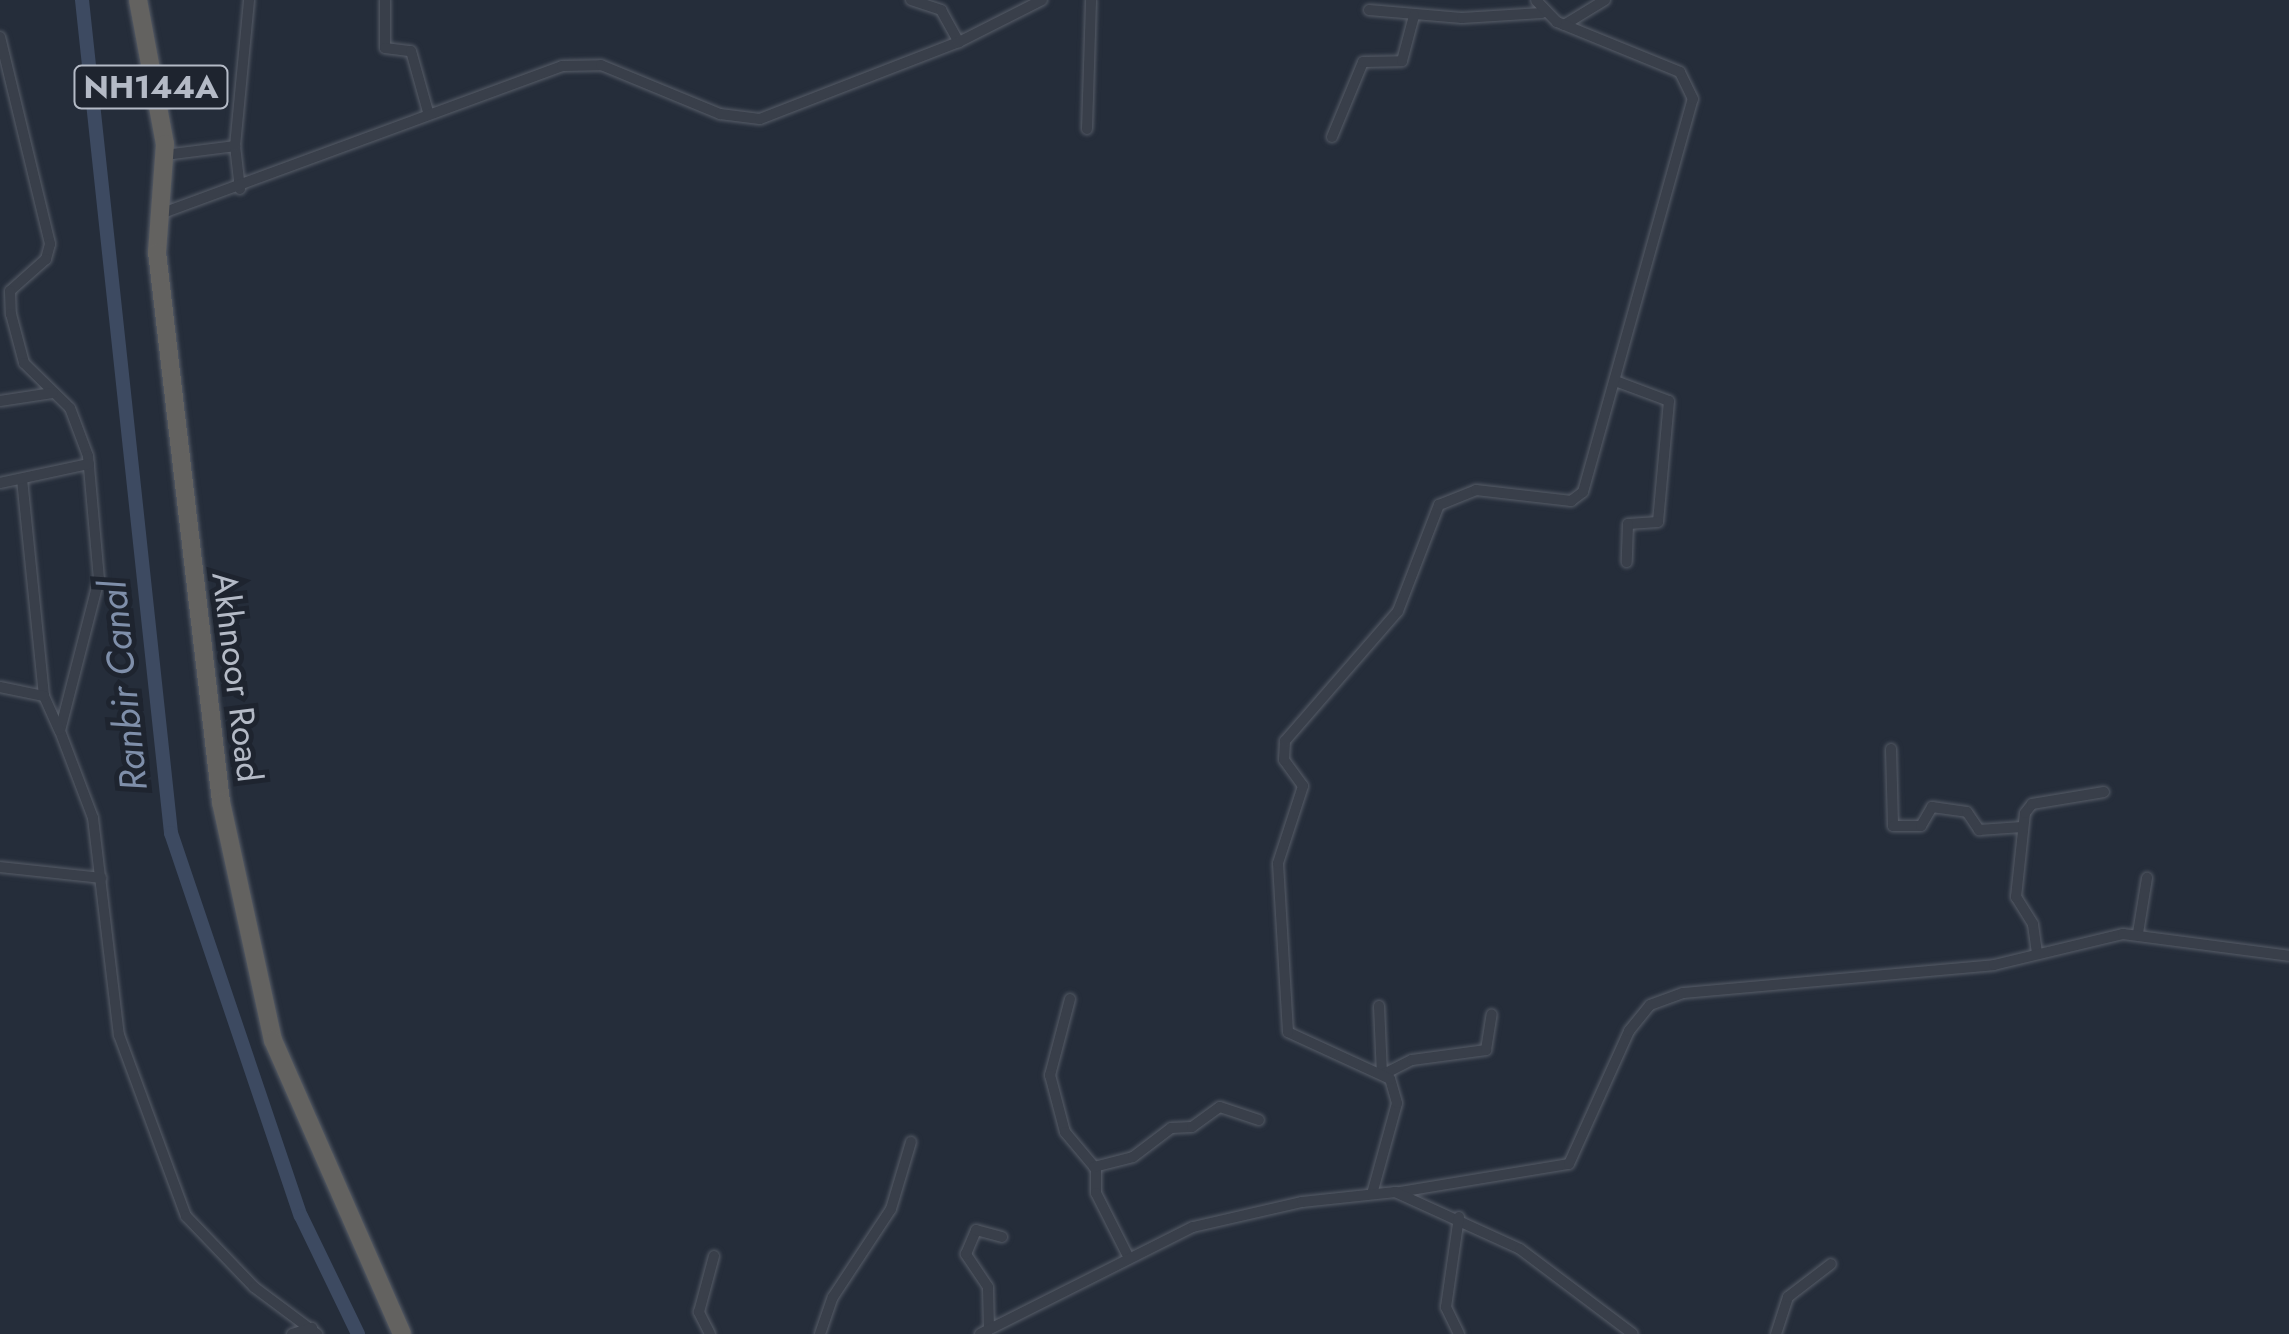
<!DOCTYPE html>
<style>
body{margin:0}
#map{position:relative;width:2289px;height:1334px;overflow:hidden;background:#252d3a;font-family:Jost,sans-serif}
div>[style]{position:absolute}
.canal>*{height:14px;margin:-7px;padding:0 7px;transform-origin:7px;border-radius:7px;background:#3d4a61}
.roads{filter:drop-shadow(0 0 2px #575d68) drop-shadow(0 0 2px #575d68)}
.minor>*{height:10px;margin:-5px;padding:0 5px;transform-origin:5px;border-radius:5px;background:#393f4a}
.trunk>*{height:18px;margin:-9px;padding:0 9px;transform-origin:9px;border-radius:9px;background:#636260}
span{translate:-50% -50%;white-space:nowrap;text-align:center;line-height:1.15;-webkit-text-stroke:10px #1e242f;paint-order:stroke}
.shield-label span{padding:2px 8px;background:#1e242f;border:2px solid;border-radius:8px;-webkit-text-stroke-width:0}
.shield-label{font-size:32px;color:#b4bac6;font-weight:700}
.street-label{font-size:35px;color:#b4bac6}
.water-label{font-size:38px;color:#7f8faa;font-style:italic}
</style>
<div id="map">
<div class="canal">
<i style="left:82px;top:0;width:838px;rotate:83.9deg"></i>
<i style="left:171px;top:833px;width:404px;rotate:71.3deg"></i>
<i style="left:301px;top:1216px;width:131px;rotate:64.2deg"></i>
</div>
<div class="roads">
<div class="minor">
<i style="left:385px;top:0;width:48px;rotate:90deg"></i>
<i style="left:385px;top:48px;width:26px;rotate:7deg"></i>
<i style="left:411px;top:51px;width:63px;rotate:74.4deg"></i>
<i style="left:911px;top:0;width:32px;rotate:18deg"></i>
<i style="left:941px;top:10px;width:37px;rotate:61deg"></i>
<i style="left:1369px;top:10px;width:93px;rotate:4.9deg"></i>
<i style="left:1462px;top:18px;width:80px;rotate:-3.6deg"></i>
<i style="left:1564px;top:25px;width:48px;rotate:-31.4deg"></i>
<i style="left:0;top:37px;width:213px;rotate:76.4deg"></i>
<i style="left:50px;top:244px;width:16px;rotate:105deg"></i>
<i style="left:46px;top:259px;width:48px;rotate:138.4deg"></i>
<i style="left:10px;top:291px;width:23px;rotate:88deg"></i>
<i style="left:11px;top:314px;width:51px;rotate:75.1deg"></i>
<i style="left:24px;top:363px;width:64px;rotate:44.4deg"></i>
<i style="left:70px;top:408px;width:51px;rotate:69.4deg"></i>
<i style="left:88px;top:456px;width:123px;rotate:84.9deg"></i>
<i style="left:99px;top:579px;width:157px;rotate:104.4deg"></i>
<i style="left:60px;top:731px;width:93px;rotate:69.2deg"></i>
<i style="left:93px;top:818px;width:219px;rotate:83.2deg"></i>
<i style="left:119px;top:1035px;width:193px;rotate:69.7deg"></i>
<i style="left:186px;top:1216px;width:98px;rotate:46.2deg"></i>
<i style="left:254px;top:1287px;width:79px;rotate:36.7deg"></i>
<i style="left:1087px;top:129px;width:129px;rotate:-88.2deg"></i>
<i style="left:1332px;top:137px;width:81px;rotate:-67.5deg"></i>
<i style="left:1363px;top:62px;width:39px;rotate:-1deg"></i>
<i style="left:1402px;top:61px;width:47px;rotate:-75.1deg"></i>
<i style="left:165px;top:155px;width:71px;rotate:-7.3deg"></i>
<i style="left:240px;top:189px;width:43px;rotate:-96.6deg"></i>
<i style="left:235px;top:146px;width:147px;rotate:-84.5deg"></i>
<i style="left:160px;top:214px;width:428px;rotate:-20.2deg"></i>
<i style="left:562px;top:66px;width:39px;rotate:-1deg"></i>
<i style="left:601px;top:65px;width:129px;rotate:22.4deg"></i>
<i style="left:720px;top:114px;width:40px;rotate:7.1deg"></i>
<i style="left:760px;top:119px;width:213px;rotate:-21.2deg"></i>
<i style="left:959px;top:42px;width:93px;rotate:-26.8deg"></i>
<i style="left:1618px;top:382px;width:54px;rotate:20.4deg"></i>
<i style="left:1669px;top:401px;width:121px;rotate:95.2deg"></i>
<i style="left:1658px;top:522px;width:30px;rotate:176deg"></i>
<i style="left:1628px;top:524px;width:38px;rotate:92deg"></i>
<i style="left:0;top:401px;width:53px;rotate:-8.7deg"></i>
<i style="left:22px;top:479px;width:218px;rotate:84.2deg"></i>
<i style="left:44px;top:696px;width:37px;rotate:66deg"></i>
<i style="left:0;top:483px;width:91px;rotate:-12.1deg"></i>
<i style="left:0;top:687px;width:45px;rotate:11.6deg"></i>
<i style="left:1891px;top:749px;width:77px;rotate:88.5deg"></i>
<i style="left:1893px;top:826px;width:28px"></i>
<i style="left:1921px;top:826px;width:22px;rotate:-60deg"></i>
<i style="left:1932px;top:807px;width:35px;rotate:8deg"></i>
<i style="left:1967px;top:812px;width:22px;rotate:56deg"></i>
<i style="left:1979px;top:830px;width:43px;rotate:-4deg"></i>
<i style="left:0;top:867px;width:102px;rotate:6.2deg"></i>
<i style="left:2138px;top:933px;width:56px;rotate:-80.7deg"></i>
<i style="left:2037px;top:953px;width:29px;rotate:-98deg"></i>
<i style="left:2033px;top:924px;width:32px;rotate:-122deg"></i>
<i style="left:2016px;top:897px;width:84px;rotate:-83.9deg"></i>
<i style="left:2025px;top:813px;width:11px;rotate:-52deg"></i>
<i style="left:2032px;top:804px;width:73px;rotate:-9.5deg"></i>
<i style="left:1070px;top:999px;width:79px;rotate:104.7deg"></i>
<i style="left:1050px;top:1075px;width:59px;rotate:75.3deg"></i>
<i style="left:1065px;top:1132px;width:48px;rotate:50deg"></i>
<i style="left:1096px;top:1169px;width:24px;rotate:90deg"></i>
<i style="left:1096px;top:1193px;width:68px;rotate:63.1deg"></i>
<i style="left:1379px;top:1006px;width:68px;rotate:87.5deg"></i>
<i style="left:1384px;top:1074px;width:31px;rotate:-27deg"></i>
<i style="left:1412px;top:1060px;width:75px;rotate:-7.7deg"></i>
<i style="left:1486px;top:1050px;width:36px;rotate:-81deg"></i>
<i style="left:1094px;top:1167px;width:40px;rotate:-14.4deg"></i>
<i style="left:1133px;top:1157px;width:48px;rotate:-37.3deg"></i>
<i style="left:1171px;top:1128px;width:21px;rotate:-3deg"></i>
<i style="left:1192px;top:1127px;width:34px;rotate:-36deg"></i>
<i style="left:1220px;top:1107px;width:41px;rotate:18.4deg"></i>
<i style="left:1399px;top:1192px;width:172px;rotate:-9.4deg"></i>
<i style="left:1569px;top:1164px;width:146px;rotate:-65.7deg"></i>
<i style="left:1629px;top:1031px;width:33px;rotate:-51deg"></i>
<i style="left:1650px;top:1005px;width:35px;rotate:-20deg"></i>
<i style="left:1683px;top:993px;width:312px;rotate:-5.1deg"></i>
<i style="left:1994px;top:965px;width:133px;rotate:-13.5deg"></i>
<i style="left:2123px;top:934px;width:167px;rotate:7.5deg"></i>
<i style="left:1372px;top:1194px;width:94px;rotate:-74.6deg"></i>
<i style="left:1397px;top:1103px;width:25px;rotate:-106deg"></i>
<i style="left:1390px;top:1079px;width:112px;rotate:-155.3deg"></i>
<i style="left:1288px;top:1032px;width:169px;rotate:-93.4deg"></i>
<i style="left:1278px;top:863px;width:81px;rotate:-72deg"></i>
<i style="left:1303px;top:786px;width:32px;rotate:-126deg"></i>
<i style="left:1284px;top:760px;width:19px;rotate:-87deg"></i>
<i style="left:1285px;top:741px;width:172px;rotate:-49deg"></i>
<i style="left:1398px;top:611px;width:114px;rotate:-68.9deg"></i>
<i style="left:1439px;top:505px;width:40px;rotate:-22deg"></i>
<i style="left:1476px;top:490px;width:96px;rotate:6.6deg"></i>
<i style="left:1571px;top:501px;width:15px;rotate:-37deg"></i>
<i style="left:1583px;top:492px;width:408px;rotate:-74.4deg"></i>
<i style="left:1693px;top:99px;width:30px;rotate:-116deg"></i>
<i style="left:1680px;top:72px;width:133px;rotate:-157.9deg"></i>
<i style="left:1557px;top:22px;width:30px;rotate:-134deg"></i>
<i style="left:989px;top:1329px;width:42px;rotate:-91.4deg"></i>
<i style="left:988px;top:1287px;width:40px;rotate:-124deg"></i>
<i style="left:966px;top:1254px;width:26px;rotate:-67deg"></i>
<i style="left:976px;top:1230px;width:27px;rotate:15deg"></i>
<i style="left:292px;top:1334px;width:21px;rotate:-17deg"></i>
<i style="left:710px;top:1334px;width:25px;rotate:-117deg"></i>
<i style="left:699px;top:1312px;width:58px;rotate:-75deg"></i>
<i style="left:820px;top:1334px;width:39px;rotate:-71deg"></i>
<i style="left:833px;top:1297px;width:105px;rotate:-56.6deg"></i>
<i style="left:891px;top:1209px;width:70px;rotate:-73.4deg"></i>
<i style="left:980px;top:1334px;width:238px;rotate:-26.7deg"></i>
<i style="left:1193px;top:1227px;width:112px;rotate:-12.9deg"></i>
<i style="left:1302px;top:1202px;width:94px;rotate:-6.1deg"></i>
<i style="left:1395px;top:1192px;width:137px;rotate:24.5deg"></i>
<i style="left:1520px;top:1249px;width:141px;rotate:37deg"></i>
<i style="left:1459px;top:1334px;width:30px;rotate:-116deg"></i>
<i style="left:1446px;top:1307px;width:91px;rotate:-81.8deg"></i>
<i style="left:1776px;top:1334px;width:39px;rotate:-72deg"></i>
<i style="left:1788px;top:1297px;width:54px;rotate:-37.5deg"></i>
</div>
<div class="trunk">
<i style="left:138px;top:0;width:147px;rotate:79.4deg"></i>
<i style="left:165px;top:144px;width:108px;rotate:94.2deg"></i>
<i style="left:157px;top:252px;width:554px;rotate:83.36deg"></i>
<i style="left:221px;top:802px;width:244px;rotate:77.7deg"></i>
<i style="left:273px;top:1040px;width:321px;rotate:66.3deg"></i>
</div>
</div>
<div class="shield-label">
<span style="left:151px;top:87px">NH144A</span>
</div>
<div class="street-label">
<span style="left:237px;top:677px;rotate:83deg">Akhnoor Road</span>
</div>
<div class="water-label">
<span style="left:123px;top:686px;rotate:-96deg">Ranbir Canal</span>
</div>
</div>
